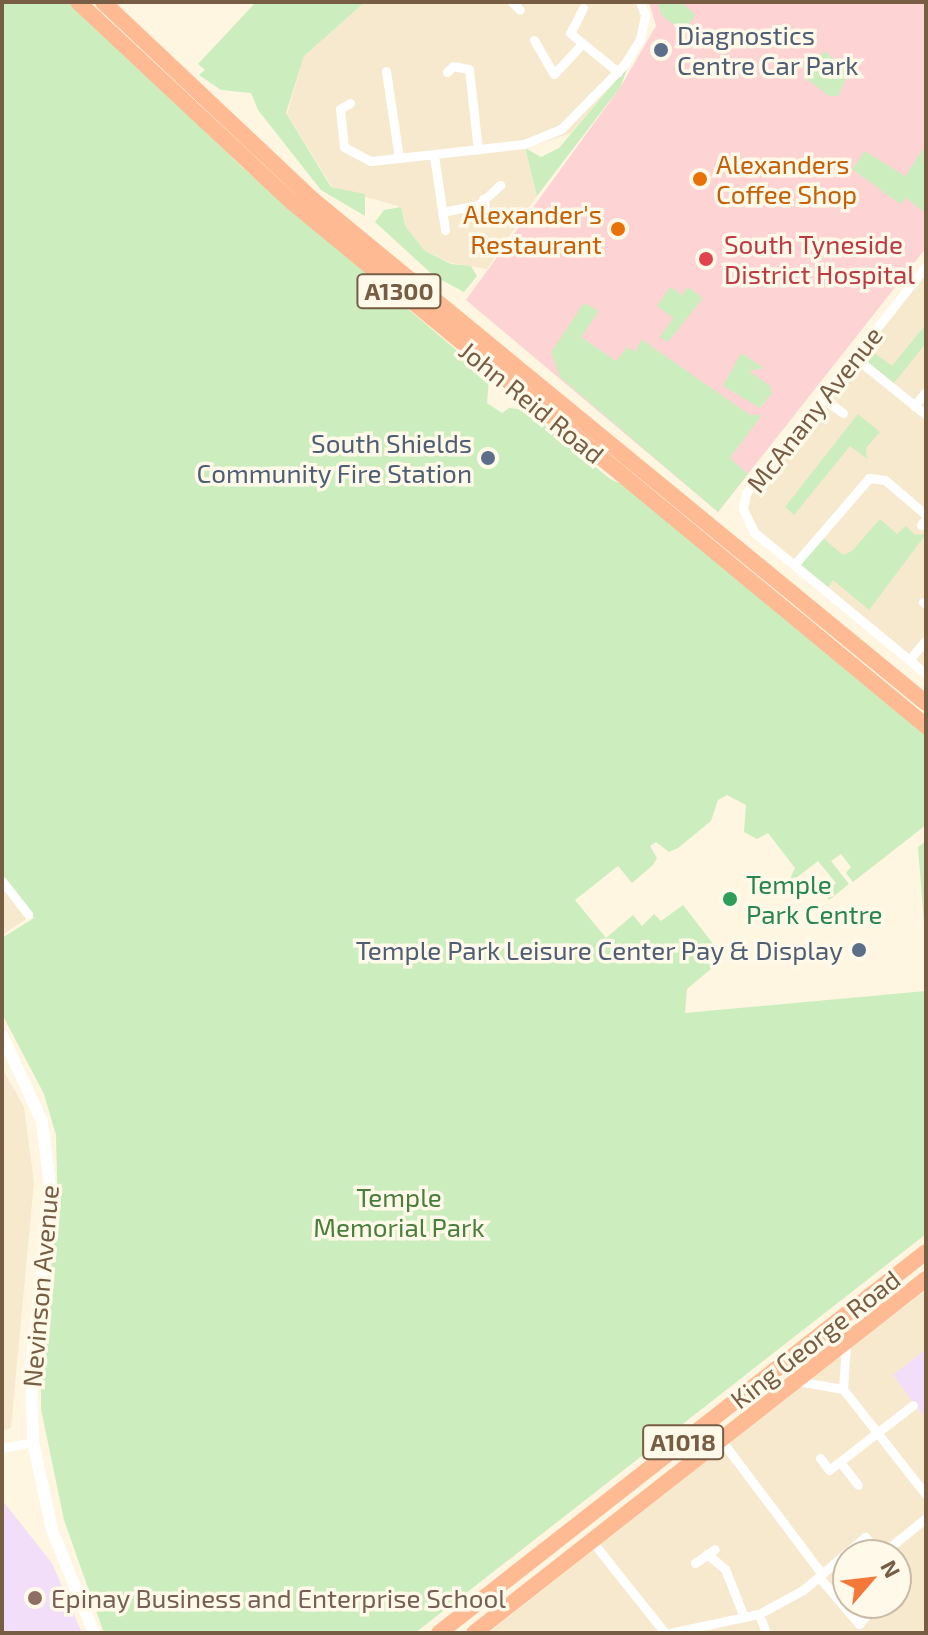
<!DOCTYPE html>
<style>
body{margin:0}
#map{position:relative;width:928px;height:1635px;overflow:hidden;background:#fef6e1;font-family:"Exo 2",sans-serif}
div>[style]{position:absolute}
.residential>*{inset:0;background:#f7e9ce}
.education>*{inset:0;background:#f3defa}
.medical>*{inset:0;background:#fdd3d3}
.green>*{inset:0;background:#ccedbe}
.street>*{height:9px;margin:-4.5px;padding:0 4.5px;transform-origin:4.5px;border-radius:4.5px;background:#fff}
.secondary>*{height:12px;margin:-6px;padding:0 6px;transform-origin:6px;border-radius:6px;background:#fff}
.highway>*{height:16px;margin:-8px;padding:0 8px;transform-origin:8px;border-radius:8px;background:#feba92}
.dots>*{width:22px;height:22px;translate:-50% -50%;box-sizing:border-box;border:4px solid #fff9e9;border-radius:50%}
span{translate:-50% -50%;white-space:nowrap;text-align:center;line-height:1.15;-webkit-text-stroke:7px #fff9e9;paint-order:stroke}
.shield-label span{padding:2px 6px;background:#fff9e9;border:2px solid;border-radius:6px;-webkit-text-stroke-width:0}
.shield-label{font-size:24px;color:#785d45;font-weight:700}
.service-label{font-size:26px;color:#4e5e75}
.left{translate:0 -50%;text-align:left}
.right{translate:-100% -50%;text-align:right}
.food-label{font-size:26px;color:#c56008}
.health-label{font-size:26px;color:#be3a42}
.street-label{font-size:26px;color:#785d45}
.leisure-label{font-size:26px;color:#27864d}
.park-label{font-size:26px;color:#497f3c}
.education-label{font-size:26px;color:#785e54}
.frame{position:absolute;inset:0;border:4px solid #785d45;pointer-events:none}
.north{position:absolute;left:832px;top:1539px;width:80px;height:80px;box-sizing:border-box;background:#fff9e9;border:2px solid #c9bba7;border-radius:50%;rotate:62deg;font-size:22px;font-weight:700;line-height:32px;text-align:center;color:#785d45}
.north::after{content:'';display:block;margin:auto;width:28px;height:36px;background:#f4783a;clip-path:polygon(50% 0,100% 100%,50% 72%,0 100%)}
</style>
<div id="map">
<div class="residential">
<i style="clip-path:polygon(365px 2px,644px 2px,650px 15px,644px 40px,628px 66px,571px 133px,525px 149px,537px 196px,487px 269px,451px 263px,425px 251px,405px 226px,401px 207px,332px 187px,287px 114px,304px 56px)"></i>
<i style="clip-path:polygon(926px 274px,926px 668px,754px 527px,745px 502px)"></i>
<i style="clip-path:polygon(2px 886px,26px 919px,2px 935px)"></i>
<i style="clip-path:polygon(2px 1068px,24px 1107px,34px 1182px,11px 1428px,2px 1431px)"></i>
<i style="clip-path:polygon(evenodd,926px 1290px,926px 1633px,488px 1633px,852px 1346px,926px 1290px,848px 1555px,896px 1555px,896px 1603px,848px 1603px,848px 1555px)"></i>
</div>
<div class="education">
<i style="clip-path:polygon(926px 1349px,926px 1419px,893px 1375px)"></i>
<i style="clip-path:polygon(2px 1500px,52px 1563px,82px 1633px,2px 1633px)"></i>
</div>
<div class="medical">
<i style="clip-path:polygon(649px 2px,926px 2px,926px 248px,718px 512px,466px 300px,621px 86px,656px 26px)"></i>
</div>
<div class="green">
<i style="clip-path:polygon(2px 2px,72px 2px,243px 168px,489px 378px,487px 403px,502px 413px,509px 408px,526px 410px,610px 479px,629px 487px,926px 731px,926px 825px,853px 882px,846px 873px,851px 867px,841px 854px,831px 861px,849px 884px,829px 900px,824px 893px,836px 883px,818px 861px,787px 885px,795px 868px,768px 833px,757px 839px,744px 832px,746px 805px,727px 795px,718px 800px,711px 821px,678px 848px,669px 852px,656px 842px,650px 846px,657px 858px,653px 865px,632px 883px,618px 866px,575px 900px,606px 938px,633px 915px,642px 926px,654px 914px,661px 921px,683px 905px,724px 958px,687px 989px,685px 1013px,926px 991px,926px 1234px,415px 1633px,104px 1633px,64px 1520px,41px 1409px,41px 1335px,58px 1217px,56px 1135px,44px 1094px,2px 1014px,2px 938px,34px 918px,2px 875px)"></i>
<i style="clip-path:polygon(256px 2px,365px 2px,304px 56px,286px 113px,331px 187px,365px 194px,365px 216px,321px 190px,258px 110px,251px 93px,221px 90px,199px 75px,205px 70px,198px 64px)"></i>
<i style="clip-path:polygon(657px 2px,682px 2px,695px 15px,685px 31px,662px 16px)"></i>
<i style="clip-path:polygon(824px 51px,849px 72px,838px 96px,829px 96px,804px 77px)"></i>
<i style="clip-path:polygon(628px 66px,621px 86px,537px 196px,525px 148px,541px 157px,559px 148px)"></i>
<i style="clip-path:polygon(926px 145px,926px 213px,906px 198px,900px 204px,852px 169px,865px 151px,905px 176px)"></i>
<i style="clip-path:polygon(401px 207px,405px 226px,425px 251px,451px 264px,471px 266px,477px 276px,464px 292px,434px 276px,375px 222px,384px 210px)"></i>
<i style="clip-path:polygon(670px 287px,682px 295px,688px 287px,703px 298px,668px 342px,660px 337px,673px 318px,657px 306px)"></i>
<i style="clip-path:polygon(584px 303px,599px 311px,581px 337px,616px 361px,627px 347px,636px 352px,641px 339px,750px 415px,762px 415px,730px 458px,748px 474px,718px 512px,560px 377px,551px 352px)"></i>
<i style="clip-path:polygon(926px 324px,926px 343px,894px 383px,863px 358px,870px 350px,892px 366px)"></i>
<i style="clip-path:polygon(741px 353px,764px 368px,749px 371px,770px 386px,772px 393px,760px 408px,723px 386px)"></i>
<i style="clip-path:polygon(858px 414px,880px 432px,866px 448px,867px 459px,850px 446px,794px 515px,785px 507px)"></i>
<i style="clip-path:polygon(880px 519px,897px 534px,906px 526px,915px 535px,926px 534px,869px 610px,833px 580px,828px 587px,800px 565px,823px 538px,843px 555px,852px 551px)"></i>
<i style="clip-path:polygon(926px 841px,926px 949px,918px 847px)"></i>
</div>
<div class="street">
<i style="left:512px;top:2px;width:11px;rotate:45deg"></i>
<i style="left:583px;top:8px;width:28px;rotate:117deg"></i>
<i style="left:570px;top:33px;width:62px;rotate:39.1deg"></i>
<i style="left:534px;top:40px;width:39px;rotate:60deg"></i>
<i style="left:554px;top:74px;width:40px;rotate:-47deg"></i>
<i style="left:447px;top:72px;width:8px;rotate:-45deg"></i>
<i style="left:453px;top:66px;width:16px;rotate:11deg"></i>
<i style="left:469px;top:69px;width:81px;rotate:83.7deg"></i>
<i style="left:350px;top:103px;width:12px;rotate:149deg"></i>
<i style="left:340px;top:109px;width:38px;rotate:84deg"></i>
<i style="left:344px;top:147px;width:30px;rotate:28deg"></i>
<i style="left:370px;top:161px;width:29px;rotate:-6deg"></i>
<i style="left:399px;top:158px;width:88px;rotate:-98.5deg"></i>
<i style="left:434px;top:156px;width:75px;rotate:81.5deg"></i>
<i style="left:399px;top:158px;width:126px;rotate:-6.4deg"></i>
<i style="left:524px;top:144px;width:40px;rotate:-22deg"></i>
<i style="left:561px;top:129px;width:90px;rotate:-45.5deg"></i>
<i style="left:624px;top:65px;width:31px;rotate:-58deg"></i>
<i style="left:640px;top:39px;width:25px;rotate:-78deg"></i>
<i style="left:645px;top:15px;width:14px;rotate:-111deg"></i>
<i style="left:483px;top:199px;width:24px;rotate:78deg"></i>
<i style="left:442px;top:212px;width:37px;rotate:-11deg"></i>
<i style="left:478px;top:205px;width:30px;rotate:-42deg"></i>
<i style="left:926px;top:266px;width:290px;rotate:128.4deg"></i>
<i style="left:746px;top:493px;width:16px;rotate:101deg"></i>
<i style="left:743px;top:509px;width:25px;rotate:64deg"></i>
<i style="left:754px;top:532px;width:223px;rotate:39.5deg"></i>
<i style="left:853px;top:356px;width:94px;rotate:38.9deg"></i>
<i style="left:821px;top:397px;width:27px;rotate:36deg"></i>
<i style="left:914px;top:406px;width:19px;rotate:-51deg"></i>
<i style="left:921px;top:525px;width:9px;rotate:-54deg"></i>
<i style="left:794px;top:565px;width:115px;rotate:-49.2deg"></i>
<i style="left:869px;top:478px;width:16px;rotate:7deg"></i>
<i style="left:885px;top:480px;width:54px;rotate:40.5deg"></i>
<i style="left:923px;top:602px;width:4px;rotate:34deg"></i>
<i style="left:909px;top:660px;width:26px;rotate:-50deg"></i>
<i style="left:2px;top:881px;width:42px;rotate:51.8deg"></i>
<i style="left:846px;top:1343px;width:46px;rotate:93.7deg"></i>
<i style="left:843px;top:1389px;width:135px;rotate:51.9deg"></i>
<i style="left:797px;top:1381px;width:47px;rotate:9.9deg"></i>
<i style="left:721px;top:1440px;width:168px;rotate:53deg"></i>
<i style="left:2px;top:1448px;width:32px;rotate:-11deg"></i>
<i style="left:820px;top:1458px;width:15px;rotate:53deg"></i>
<i style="left:829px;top:1470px;width:106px;rotate:-37.7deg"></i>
<i style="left:840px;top:1462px;width:29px;rotate:52deg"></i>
<i style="left:591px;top:1540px;width:119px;rotate:51.5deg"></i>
<i style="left:707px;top:1554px;width:23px;rotate:40deg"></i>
<i style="left:725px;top:1569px;width:52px;rotate:68.4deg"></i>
<i style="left:880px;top:1555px;width:59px;rotate:-38.8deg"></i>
<i style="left:695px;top:1563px;width:24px;rotate:-35deg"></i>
<i style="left:896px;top:1575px;width:6px;rotate:90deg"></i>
<i style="left:819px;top:1577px;width:62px;rotate:49.6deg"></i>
<i style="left:859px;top:1624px;width:28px;rotate:-49deg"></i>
<i style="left:759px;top:1614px;width:20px;rotate:70deg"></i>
<i style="left:670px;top:1633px;width:91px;rotate:-12.1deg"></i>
<i style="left:759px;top:1614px;width:50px;rotate:-28.6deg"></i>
<i style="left:803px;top:1590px;width:82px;rotate:-40.5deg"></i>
<i style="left:865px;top:1537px;width:23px;rotate:50deg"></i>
</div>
<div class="secondary">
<i style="left:2px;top:1035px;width:95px;rotate:65.1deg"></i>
<i style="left:42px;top:1121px;width:73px;rotate:82.9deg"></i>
<i style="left:51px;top:1193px;width:174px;rotate:96.6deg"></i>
<i style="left:31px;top:1366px;width:76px;rotate:88.5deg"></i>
<i style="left:33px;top:1442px;width:90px;rotate:77.8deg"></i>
<i style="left:52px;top:1530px;width:111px;rotate:67.8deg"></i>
</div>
<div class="highway">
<i style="left:78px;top:2px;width:293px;rotate:43.1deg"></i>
<i style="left:292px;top:202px;width:823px;rotate:39.57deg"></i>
<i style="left:103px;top:2px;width:289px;rotate:43.3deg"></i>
<i style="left:313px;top:200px;width:793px;rotate:39.37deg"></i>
<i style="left:439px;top:1633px;width:618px;rotate:-38.04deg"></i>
<i style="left:474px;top:1633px;width:574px;rotate:-38.07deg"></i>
</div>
<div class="dots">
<i style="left:661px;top:50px;background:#5c6f8a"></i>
<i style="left:700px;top:179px;background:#e8710a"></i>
<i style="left:618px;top:229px;background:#e8710a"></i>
<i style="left:706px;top:259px;background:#e0444e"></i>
<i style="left:488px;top:458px;background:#5c6f8a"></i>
<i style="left:730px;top:899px;background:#2e9e5b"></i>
<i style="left:859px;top:950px;background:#5c6f8a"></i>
<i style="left:35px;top:1598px;background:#8d6e63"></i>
</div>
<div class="shield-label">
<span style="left:399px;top:291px">A1300</span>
<span style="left:683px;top:1442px">A1018</span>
</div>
<div class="service-label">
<span class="left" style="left:677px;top:50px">Diagnostics<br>Centre Car Park</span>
<span class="right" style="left:472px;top:458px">South Shields<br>Community Fire Station</span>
<span class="right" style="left:843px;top:950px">Temple Park Leisure Center Pay &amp; Display</span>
</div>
<div class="food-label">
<span class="left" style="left:716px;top:179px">Alexanders<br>Coffee Shop</span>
<span class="right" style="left:602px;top:229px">Alexander's<br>Restaurant</span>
</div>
<div class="health-label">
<span class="left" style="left:724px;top:259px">South Tyneside<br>District Hospital</span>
</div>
<div class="street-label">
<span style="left:532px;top:402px;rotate:39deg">John Reid Road</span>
<span style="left:814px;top:409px;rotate:-52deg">McAnany Avenue</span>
<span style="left:40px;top:1286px;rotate:-85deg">Nevinson Avenue</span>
<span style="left:815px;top:1339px;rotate:-38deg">King George Road</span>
</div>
<div class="leisure-label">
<span class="left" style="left:746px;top:899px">Temple<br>Park Centre</span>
</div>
<div class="park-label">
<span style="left:399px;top:1212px">Temple<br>Memorial Park</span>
</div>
<div class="education-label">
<span class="left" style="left:51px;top:1598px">Epinay Business and Enterprise School</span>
</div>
<div class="frame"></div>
<div class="north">N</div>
</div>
